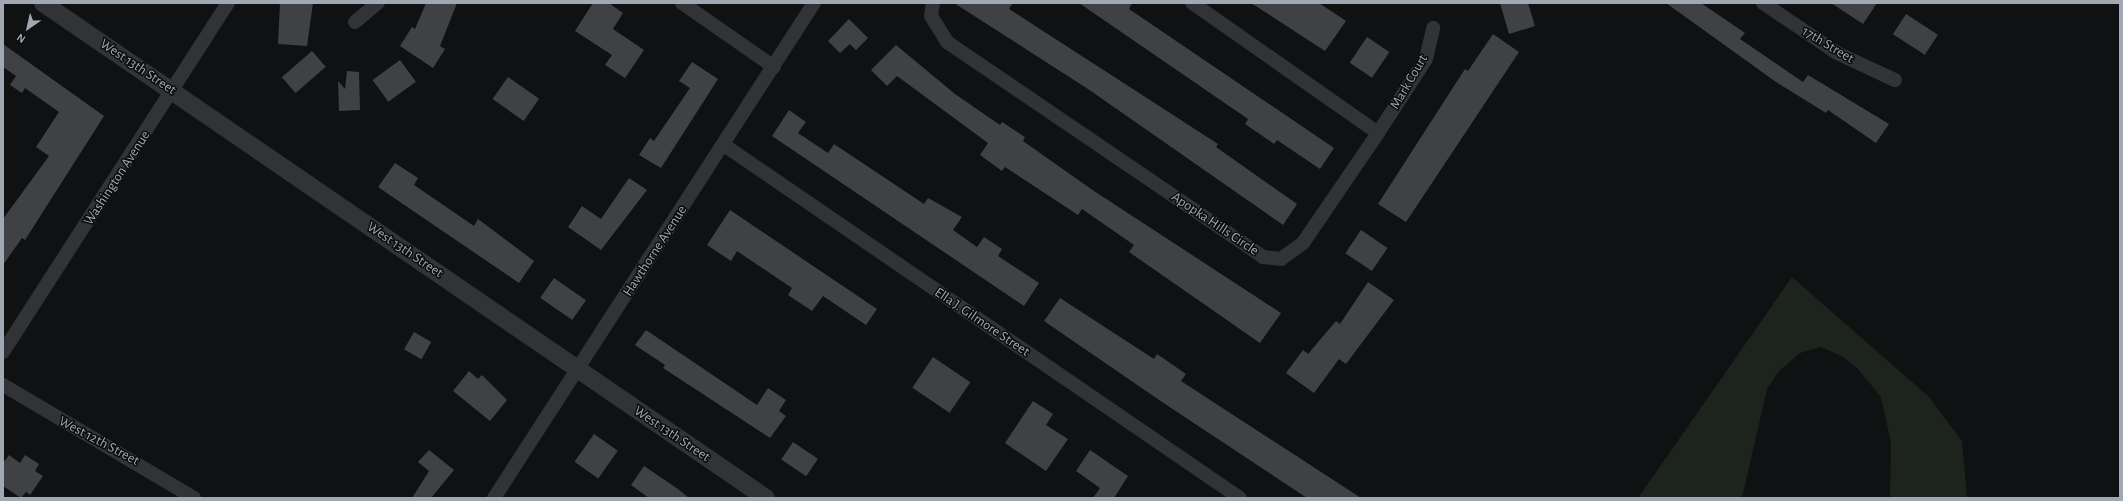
<!DOCTYPE html>
<style>
body{margin:0}
#map{position:relative;width:2123px;height:501px;overflow:hidden;background:#101112;font-family:"Alegreya Sans",sans-serif}
div>[style]{position:absolute}
.green>*{inset:0;background:#1d241d}
.building>*{inset:0;background:#3f4145;transform-origin:0 0}
.minor>*{height:14px;margin:-7px;padding:0 7px;transform-origin:7px;border-radius:7px;background:#323337}
.tertiary>*{height:18px;margin:-9px;padding:0 9px;transform-origin:9px;border-radius:9px;background:#323337}
span{translate:-50% -50%;white-space:nowrap;text-align:center;line-height:1.15;-webkit-text-stroke:3px #0c0c0d;paint-order:stroke}
.street-label{font-size:14px;color:#a2a8b2}
.frame{position:absolute;inset:0;border:4px solid #a2a8b2;pointer-events:none}
.north{position:absolute;left:8px;top:8px;width:40px;height:40px;-webkit-text-stroke:3px #0c0c0d;paint-order:stroke;rotate:214deg;font-size:11px;font-weight:700;line-height:16px;text-align:center;color:#a2a8b2}
.north::after{content:'';display:block;margin:auto;width:14px;height:18px;background:#a2a8b2;clip-path:polygon(50% 0,100% 100%,50% 72%,0 100%)}
</style>
<div id="map">
<div class="green">
<i style="clip-path:polygon(1792px 277px,1929px 397px,1962px 441px,1967px 498px,1890px 498px,1891px 443px,1881px 397px,1858px 369px,1843px 357px,1821px 347px,1800px 353px,1778px 372px,1767px 389px,1742px 498px,1638px 498px)"></i>
</div>
<div class="building">
<i style="clip-path:polygon(280px 3px,313px 3px,307px 46px,278px 44px)"></i>
<i style="clip-path:polygon(426px 3px,457px 3px,440px 46px,445px 49px,433px 68px,400px 46px,412px 27px,415px 29px)"></i>
<i style="clip-path:polygon(593px 3px,609px 3px,623px 13px,613px 29px,644px 50px,625px 78px,605px 65px,612px 55px,575px 31px)"></i>
<i style="clip-path:polygon(954px 3px,1013px 3px,1009px 9px,1218px 144px,1216px 147px,1297px 204px,1283px 225px,1088px 89px)"></i>
<i style="clip-path:polygon(1079px 3px,1132px 3px,1129px 9px,1334px 148px,1320px 169px,1277px 140px,1274px 144px,1245px 124px,1248px 119px)"></i>
<i style="clip-path:polygon(1251px 3px,1319px 3px,1346px 21px,1325px 51px)"></i>
<i style="clip-path:polygon(1500px 3px,1528px 3px,1535px 26px,1509px 34px)"></i>
<i style="clip-path:polygon(1666px 3px,1701px 3px,1745px 33px,1740px 39px,1803px 82px,1808px 75px,1889px 124px,1876px 143px,1828px 110px,1826px 113px,1776px 82px)"></i>
<i style="clip-path:polygon(1831px 3px,1877px 3px,1863px 24px)"></i>
<i style="left:1906px;top:14px;width:38px;height:24px;rotate:33deg"></i>
<i style="clip-path:polygon(849px 19px,868px 38px,856px 50px,850px 44px,840px 53px,828px 41px)"></i>
<i style="clip-path:polygon(1493px 34px,1519px 52px,1406px 222px,1378px 204px,1465px 69px,1468px 71px)"></i>
<i style="left:1367px;top:37px;width:27px;height:31px;rotate:34deg"></i>
<i style="clip-path:polygon(3px 44px,104px 116px,25px 240px,22px 238px,3px 265px,3px 219px,49px 156px,36px 147px,59px 112px,25px 88px,22px 93px,10px 85px,16px 76px,3px 67px)"></i>
<i style="clip-path:polygon(896px 45px,955px 94px,1000px 125px,1002px 122px,1025px 137px,1023px 141px,1094px 191px,1281px 313px,1260px 343px,1129px 252px,1134px 245px,1082px 209px,1078px 215px,1005px 167px,1002px 171px,980px 155px,988px 143px,897px 76px,887px 86px,871px 70px)"></i>
<i style="left:312px;top:51px;width:21px;height:40px;rotate:49deg"></i>
<i style="left:400px;top:60px;width:27px;height:34px;rotate:54deg"></i>
<i style="clip-path:polygon(692px 62px,718px 79px,661px 168px,639px 155px,650px 138px,654px 141px,690px 88px,679px 81px)"></i>
<i style="clip-path:polygon(347px 71px,359px 72px,360px 110px,339px 111px,338px 81px,345px 89px)"></i>
<i style="left:508px;top:77px;width:38px;height:27px;rotate:35deg"></i>
<i style="clip-path:polygon(789px 110px,806px 122px,798px 133px,828px 153px,834px 144px,924px 204px,928px 198px,962px 217px,953px 230px,977px 247px,984px 237px,1002px 249px,998px 256px,1039px 283px,1024px 306px,772px 136px)"></i>
<i style="clip-path:polygon(395px 163px,418px 178px,414px 185px,474px 226px,478px 219px,534px 261px,519px 283px,378px 187px)"></i>
<i style="clip-path:polygon(629px 178px,647px 190px,601px 250px,568px 227px,582px 206px,601px 219px)"></i>
<i style="clip-path:polygon(730px 210px,877px 309px,866px 325px,823px 296px,812px 311px,788px 295px,792px 288px,737px 251px,731px 261px,707px 245px)"></i>
<i style="left:1361px;top:230px;width:32px;height:28px;rotate:34deg"></i>
<i style="left:554px;top:278px;width:39px;height:24px;rotate:35deg"></i>
<i style="clip-path:polygon(1368px 282px,1394px 300px,1346px 364px,1339px 359px,1314px 393px,1286px 373px,1303px 350px,1308px 354px,1336px 321px,1340px 324px)"></i>
<i style="clip-path:polygon(1060px 298px,1154px 359px,1157px 354px,1186px 374px,1181px 381px,1361px 498px,1307px 498px,1165px 404px,1044px 321px)"></i>
<i style="clip-path:polygon(646px 330px,757px 405px,768px 388px,786px 400px,779px 411px,786px 416px,770px 438px,663px 368px,665px 365px,635px 345px)"></i>
<i style="left:414px;top:332px;width:20px;height:20px;rotate:30deg"></i>
<i style="left:933px;top:357px;width:45px;height:37px;rotate:34deg"></i>
<i style="clip-path:polygon(469px 371px,478px 379px,482px 375px,507px 400px,490px 421px,453px 391px)"></i>
<i style="clip-path:polygon(1033px 401px,1053px 414px,1046px 425px,1068px 439px,1046px 471px,1005px 443px)"></i>
<i style="left:594px;top:434px;width:29px;height:34px;rotate:35deg"></i>
<i style="left:793px;top:442px;width:30px;height:21px;rotate:34deg"></i>
<i style="clip-path:polygon(429px 450px,454px 470px,431px 498px,412px 498px,429px 471px,418px 462px)"></i>
<i style="clip-path:polygon(1090px 450px,1128px 476px,1114px 498px,1093px 498px,1100px 488px,1076px 471px)"></i>
<i style="clip-path:polygon(9px 455px,20px 463px,25px 455px,39px 464px,35px 471px,43px 476px,30px 495px,26px 492px,21px 498px,3px 486px,3px 463px)"></i>
<i style="clip-path:polygon(644px 466px,678px 489px,689px 498px,649px 498px,631px 485px)"></i>
</div>
<div class="minor">
<i style="left:682px;top:3px;width:112px;rotate:34.8deg"></i>
<i style="left:933px;top:3px;width:13px;rotate:99deg"></i>
<i style="left:931px;top:16px;width:31px;rotate:58deg"></i>
<i style="left:947px;top:42px;width:382px;rotate:34.2deg"></i>
<i style="left:1263px;top:257px;width:18px;rotate:6deg"></i>
<i style="left:1281px;top:259px;width:27px;rotate:-36deg"></i>
<i style="left:1303px;top:243px;width:133px;rotate:-55.7deg"></i>
<i style="left:1378px;top:133px;width:227px;rotate:-145deg"></i>
<i style="left:1763px;top:3px;width:89px;rotate:34deg"></i>
<i style="left:1837px;top:53px;width:64px;rotate:25deg"></i>
<i style="left:355px;top:22px;width:30px;rotate:-40deg"></i>
<i style="left:1378px;top:133px;width:88px;rotate:-57deg"></i>
<i style="left:1426px;top:59px;width:32px;rotate:-77deg"></i>
<i style="left:724px;top:145px;width:625px;rotate:34.38deg"></i>
<i style="left:3px;top:352px;width:415px;rotate:-57.2deg"></i>
<i style="left:3px;top:385px;width:222px;rotate:30.6deg"></i>
<i style="left:494px;top:498px;width:589px;rotate:-57.12deg"></i>
</div>
<div class="tertiary">
<i style="left:43px;top:3px;width:876px;rotate:34.4deg"></i>
</div>
<div class="street-label">
<span style="left:1828px;top:45px;rotate:31deg">17th Street</span>
<span style="left:138px;top:67px;rotate:34deg">West 13th Street</span>
<span style="left:1409px;top:82px;rotate:-60deg">Mark Court</span>
<span style="left:117px;top:178px;rotate:-57deg">Washington Avenue</span>
<span style="left:1215px;top:224px;rotate:34deg">Apopka Hills Circle</span>
<span style="left:405px;top:250px;rotate:34deg">West 13th Street</span>
<span style="left:655px;top:251px;rotate:-57deg">Hawthorne Avenue</span>
<span style="left:982px;top:322px;rotate:34deg">Ella J. Gilmore Street</span>
<span style="left:672px;top:434px;rotate:34deg">West 13th Street</span>
<span style="left:99px;top:441px;rotate:28deg">West 12th Street</span>
</div>
<div class="frame"></div>
<div class="north">N</div>
</div>
